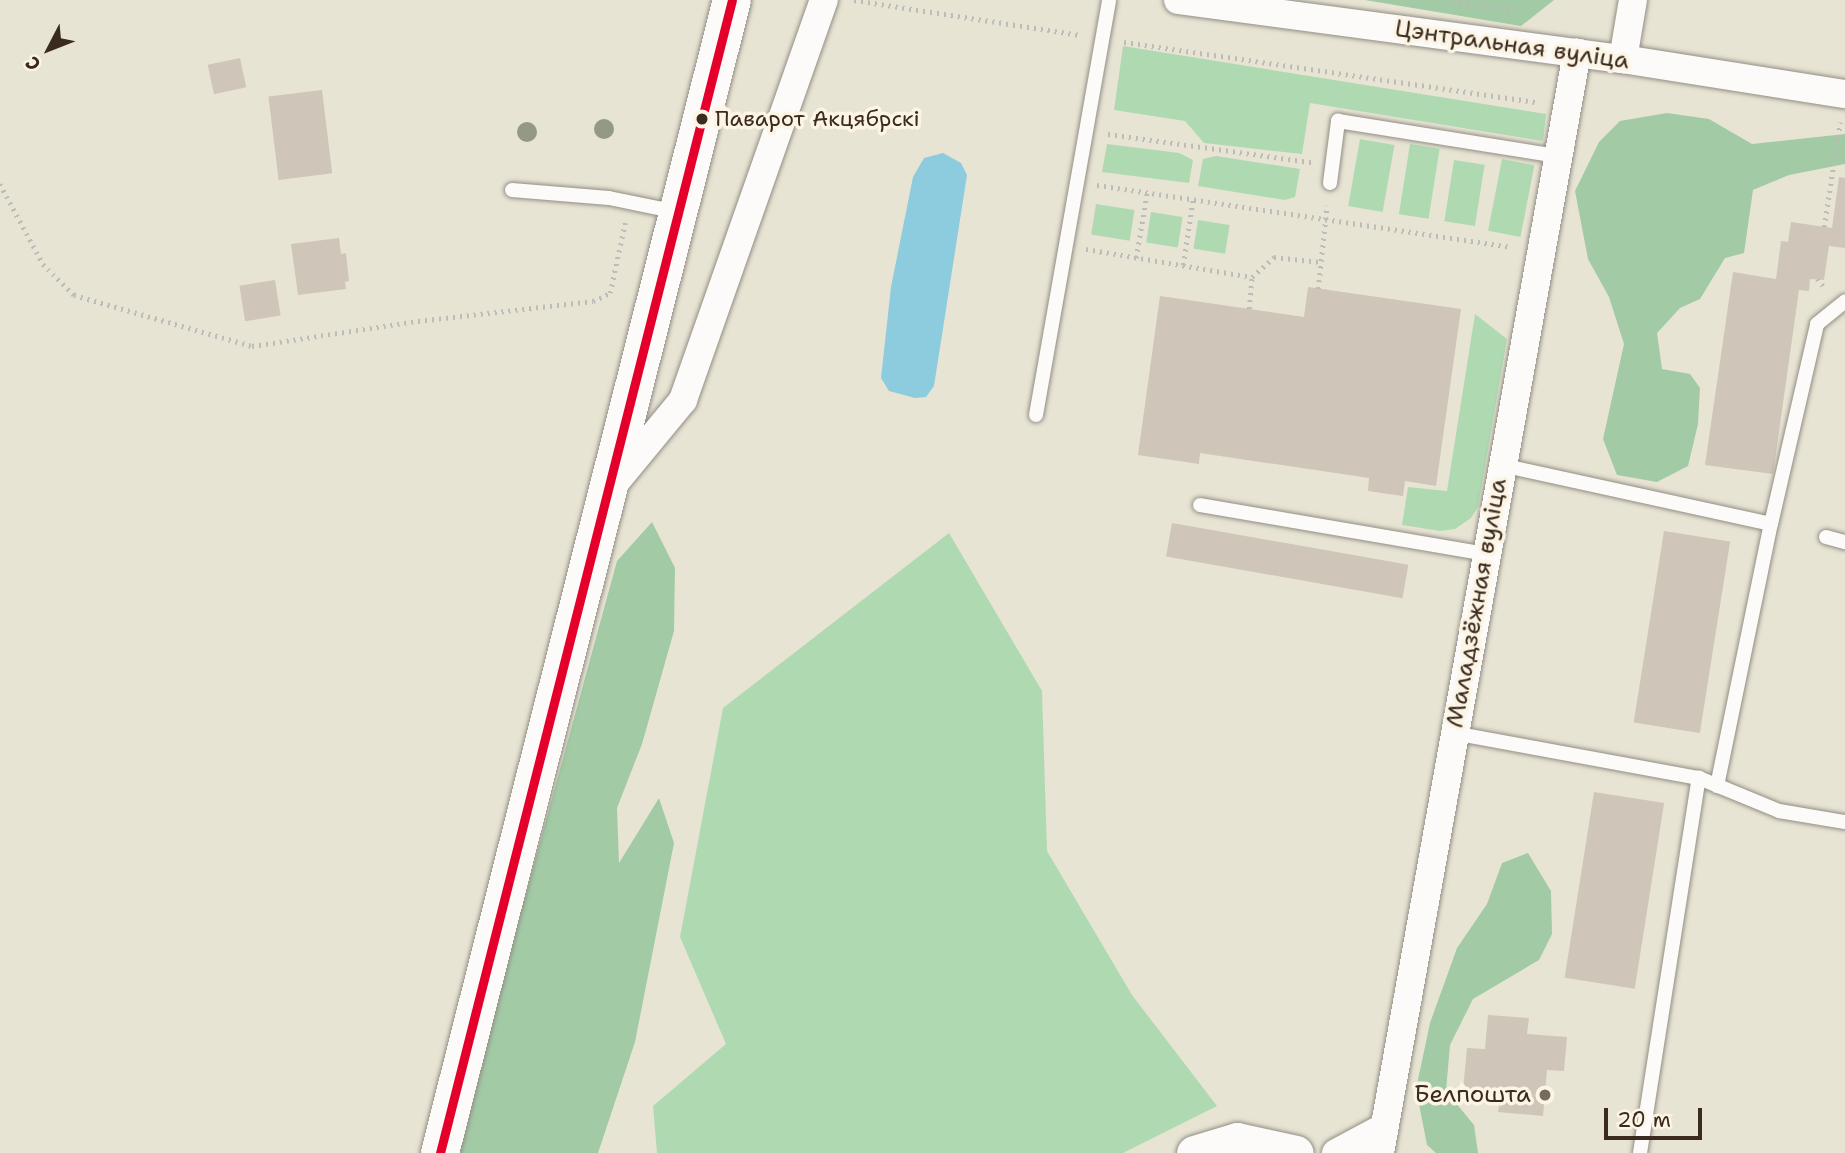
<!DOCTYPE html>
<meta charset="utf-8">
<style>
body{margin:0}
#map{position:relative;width:1845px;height:1153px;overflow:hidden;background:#e8e4d4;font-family:"Shantell Sans",sans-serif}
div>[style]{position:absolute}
.green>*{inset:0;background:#afdab1;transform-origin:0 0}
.forest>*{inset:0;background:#a2caa5}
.water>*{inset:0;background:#8cccde}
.building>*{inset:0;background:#cfc5b8;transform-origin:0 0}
.path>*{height:4.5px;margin-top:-2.25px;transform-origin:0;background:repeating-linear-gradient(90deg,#bebcb8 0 2px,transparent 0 7px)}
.roads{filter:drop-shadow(0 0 2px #928e84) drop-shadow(0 0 2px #928e84)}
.service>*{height:14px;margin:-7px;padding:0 7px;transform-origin:7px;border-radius:7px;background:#fcfbf9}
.minor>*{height:28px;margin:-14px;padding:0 14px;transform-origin:14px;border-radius:14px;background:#fcfbf9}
.tertiary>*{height:35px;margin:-17.5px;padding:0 17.5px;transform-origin:17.5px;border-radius:17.5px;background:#fcfbf9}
.primary>*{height:38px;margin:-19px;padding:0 19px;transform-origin:19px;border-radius:19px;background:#fcfbf9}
.bus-1>*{height:9px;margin:-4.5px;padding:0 4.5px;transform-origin:4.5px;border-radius:4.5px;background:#e4002b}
.trees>*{width:20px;height:20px;margin:-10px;border-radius:50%;background:#949983}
.dots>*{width:19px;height:19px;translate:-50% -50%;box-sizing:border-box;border:4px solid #fcf5e5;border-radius:50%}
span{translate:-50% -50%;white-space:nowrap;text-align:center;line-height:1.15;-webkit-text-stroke:7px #fcf5e5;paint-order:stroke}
.bus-label{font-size:22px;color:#3b2a1e}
.left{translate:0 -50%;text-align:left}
.street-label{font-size:24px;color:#3b2a1e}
.poi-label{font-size:24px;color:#3b2a1e}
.right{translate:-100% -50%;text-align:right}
.north{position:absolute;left:14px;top:14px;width:70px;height:70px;-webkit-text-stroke:5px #fcf5e5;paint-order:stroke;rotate:228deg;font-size:19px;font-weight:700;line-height:28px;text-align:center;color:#3b2a1e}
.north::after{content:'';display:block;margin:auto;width:24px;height:32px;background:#3b2a1e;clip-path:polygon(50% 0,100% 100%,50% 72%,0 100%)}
.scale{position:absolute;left:1604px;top:1108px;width:98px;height:32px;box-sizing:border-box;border:4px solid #3b2a1e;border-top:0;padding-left:9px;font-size:21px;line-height:24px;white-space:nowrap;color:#3b2a1e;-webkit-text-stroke:5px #fcf5e5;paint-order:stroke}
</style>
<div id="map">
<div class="green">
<i style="clip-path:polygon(1123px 46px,1546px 114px,1543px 141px,1310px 103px,1302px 154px,1204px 143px,1185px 121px,1114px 110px)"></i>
<i style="left:1360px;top:139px;width:35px;height:68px;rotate:10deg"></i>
<i style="clip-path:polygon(1107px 144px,1179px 153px,1193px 160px,1189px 183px,1102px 172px)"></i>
<i style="left:1410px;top:144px;width:30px;height:71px;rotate:9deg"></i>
<i style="clip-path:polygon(1216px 156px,1300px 169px,1295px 197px,1285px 200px,1198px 186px,1203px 159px)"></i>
<i style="left:1502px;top:159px;width:33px;height:73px;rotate:11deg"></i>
<i style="left:1454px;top:160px;width:31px;height:62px;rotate:9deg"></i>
<i style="left:1096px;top:204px;width:39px;height:31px;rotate:9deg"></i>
<i style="left:1151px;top:212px;width:32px;height:31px;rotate:9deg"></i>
<i style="left:1198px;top:220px;width:32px;height:29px;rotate:9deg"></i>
<i style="clip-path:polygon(1475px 314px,1507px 339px,1478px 507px,1471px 518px,1455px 529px,1440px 531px,1402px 525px,1408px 487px,1447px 491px)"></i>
<i style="clip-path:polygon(949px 533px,1042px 691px,1047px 851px,1132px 995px,1217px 1106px,1123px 1153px,657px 1153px,653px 1106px,726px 1044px,680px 937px,723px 708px)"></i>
</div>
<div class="forest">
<i style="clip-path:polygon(1365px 0,1554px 0,1521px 26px)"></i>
<i style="clip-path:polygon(1667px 113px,1709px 119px,1752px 144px,1845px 134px,1845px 164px,1789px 175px,1753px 190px,1744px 253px,1725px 258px,1700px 299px,1680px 308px,1657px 333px,1662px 369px,1690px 374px,1700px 388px,1698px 424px,1688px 466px,1657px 482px,1617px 475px,1603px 439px,1624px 344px,1609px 297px,1588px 259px,1575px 191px,1599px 142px,1620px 121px)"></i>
<i style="clip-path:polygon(652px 522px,675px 568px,674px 631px,642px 744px,617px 808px,619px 863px,659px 798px,674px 843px,635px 1042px,598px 1153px,455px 1153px,617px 561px)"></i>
<i style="clip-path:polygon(1528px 853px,1551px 891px,1552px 934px,1539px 960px,1473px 999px,1450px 1045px,1446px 1091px,1474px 1125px,1478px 1153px,1436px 1153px,1427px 1145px,1416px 1089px,1430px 1023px,1457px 948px,1487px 904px,1502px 863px)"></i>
</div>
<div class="water">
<i style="clip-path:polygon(943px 153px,961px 163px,967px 175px,934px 386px,926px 397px,915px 398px,889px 391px,881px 378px,891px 287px,913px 177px,924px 158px)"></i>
</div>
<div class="building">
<i style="left:240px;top:58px;width:30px;height:33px;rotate:78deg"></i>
<i style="left:322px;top:90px;width:84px;height:54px;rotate:83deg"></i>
<i style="clip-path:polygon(1839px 177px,1845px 178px,1845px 248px,1829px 246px,1824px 280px,1810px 279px,1809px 291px,1799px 290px,1773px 474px,1705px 465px,1733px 272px,1776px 279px,1781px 241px,1788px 242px,1791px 222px,1832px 228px)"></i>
<i style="clip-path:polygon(339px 238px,341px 254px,346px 253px,349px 281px,345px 282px,346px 289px,298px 295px,291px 244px)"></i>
<i style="left:275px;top:280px;width:36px;height:36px;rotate:81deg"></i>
<i style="clip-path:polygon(1308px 287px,1461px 309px,1436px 486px,1405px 481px,1403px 496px,1368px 491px,1369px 478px,1200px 453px,1199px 464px,1138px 455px,1160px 296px,1304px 317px)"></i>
<i style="left:1172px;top:523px;width:240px;height:34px;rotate:10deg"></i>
<i style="left:1664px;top:531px;width:67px;height:194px;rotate:9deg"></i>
<i style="left:1594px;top:792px;width:71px;height:188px;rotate:9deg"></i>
<i style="clip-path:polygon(1488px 1015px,1529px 1018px,1527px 1034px,1567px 1037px,1564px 1071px,1547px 1070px,1543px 1116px,1498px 1112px,1499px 1105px,1462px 1101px,1467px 1048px,1485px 1049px)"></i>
</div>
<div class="path">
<i style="left:854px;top:0;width:229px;rotate:8.8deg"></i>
<i style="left:1449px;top:0;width:69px;rotate:9.2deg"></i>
<i style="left:1124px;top:42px;width:417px;rotate:8.3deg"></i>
<i style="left:1108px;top:134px;width:205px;rotate:7.9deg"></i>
<i style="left:0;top:184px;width:91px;rotate:61.7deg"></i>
<i style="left:43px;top:264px;width:44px;rotate:45deg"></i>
<i style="left:74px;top:295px;width:185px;rotate:16deg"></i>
<i style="left:252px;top:346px;width:168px;rotate:-8.6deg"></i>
<i style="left:418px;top:321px;width:176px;rotate:-6.5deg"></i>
<i style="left:593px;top:301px;width:19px;rotate:-25deg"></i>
<i style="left:610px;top:293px;width:72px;rotate:-77.9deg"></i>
<i style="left:1097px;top:185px;width:419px;rotate:8.5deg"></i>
<i style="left:1824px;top:227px;width:106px;rotate:-81.3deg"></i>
<i style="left:1086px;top:249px;width:168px;rotate:9.6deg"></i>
<i style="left:1252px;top:277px;width:30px;rotate:-42deg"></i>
<i style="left:1274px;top:257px;width:47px;rotate:6.1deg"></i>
<i style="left:1136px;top:258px;width:66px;rotate:-80.4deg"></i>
<i style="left:1183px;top:265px;width:67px;rotate:-81.4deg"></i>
<i style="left:1817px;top:279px;width:13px;rotate:48deg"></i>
<i style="left:1318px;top:289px;width:84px;rotate:-83.9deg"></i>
<i style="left:1249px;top:309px;width:32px;rotate:-85deg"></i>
</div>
<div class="roads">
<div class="service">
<i style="left:1330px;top:183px;width:63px;rotate:-82.6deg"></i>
<i style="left:1338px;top:121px;width:221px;rotate:9.1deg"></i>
<i style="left:512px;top:190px;width:97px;rotate:4.7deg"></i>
<i style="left:609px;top:198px;width:69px;rotate:11.6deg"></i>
<i style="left:1036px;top:415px;width:421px;rotate:-80deg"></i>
<i style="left:1501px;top:465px;width:276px;rotate:12.3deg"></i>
<i style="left:1771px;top:524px;width:205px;rotate:-77deg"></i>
<i style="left:1817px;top:324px;width:36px;rotate:-39deg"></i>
<i style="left:1200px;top:505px;width:290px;rotate:9.7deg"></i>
<i style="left:1826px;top:537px;width:20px;rotate:15deg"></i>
<i style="left:1453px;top:733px;width:250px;rotate:10.4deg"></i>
<i style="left:1699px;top:778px;width:87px;rotate:22.4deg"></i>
<i style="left:1779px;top:811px;width:67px;rotate:9.5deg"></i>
<i style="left:1717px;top:786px;width:268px;rotate:-78.4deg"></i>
<i style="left:1640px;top:1153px;width:380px;rotate:-81.1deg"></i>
</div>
<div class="minor">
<i style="left:1178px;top:0;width:449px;rotate:7.6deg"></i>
<i style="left:1623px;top:59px;width:225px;rotate:9deg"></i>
<i style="left:1623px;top:59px;width:60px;rotate:-80.4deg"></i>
<i style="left:613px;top:485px;width:110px;rotate:-50.5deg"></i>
<i style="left:683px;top:400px;width:424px;rotate:-70.6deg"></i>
<i style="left:1336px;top:1153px;width:55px;rotate:-28deg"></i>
<i style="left:1380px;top:1153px;width:1118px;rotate:-79.85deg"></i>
</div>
<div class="tertiary">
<i style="left:1194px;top:1153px;width:45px;rotate:-16.8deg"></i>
<i style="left:1237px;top:1140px;width:60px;rotate:12.4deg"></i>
</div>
<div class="primary">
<i style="left:440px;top:1153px;width:1189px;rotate:-75.79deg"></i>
</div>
</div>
<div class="bus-1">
<i style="left:440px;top:1153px;width:1189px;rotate:-75.79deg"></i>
</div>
<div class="trees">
<i style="left:604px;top:129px"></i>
<i style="left:527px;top:132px"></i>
</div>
<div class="dots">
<i style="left:702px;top:119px;background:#3b2a1e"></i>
<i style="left:1545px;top:1095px;background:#786b5e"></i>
</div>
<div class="bus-label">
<span class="left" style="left:715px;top:119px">Паварот Акцябрскі</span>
</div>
<div class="street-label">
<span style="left:1512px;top:45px;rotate:8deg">Цэнтральная вуліца</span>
<span style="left:1477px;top:603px;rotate:-80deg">Маладзёжная вуліца</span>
</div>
<div class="poi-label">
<span class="right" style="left:1531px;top:1095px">Белпошта</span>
</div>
<div class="north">С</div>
<div class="scale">20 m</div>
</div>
